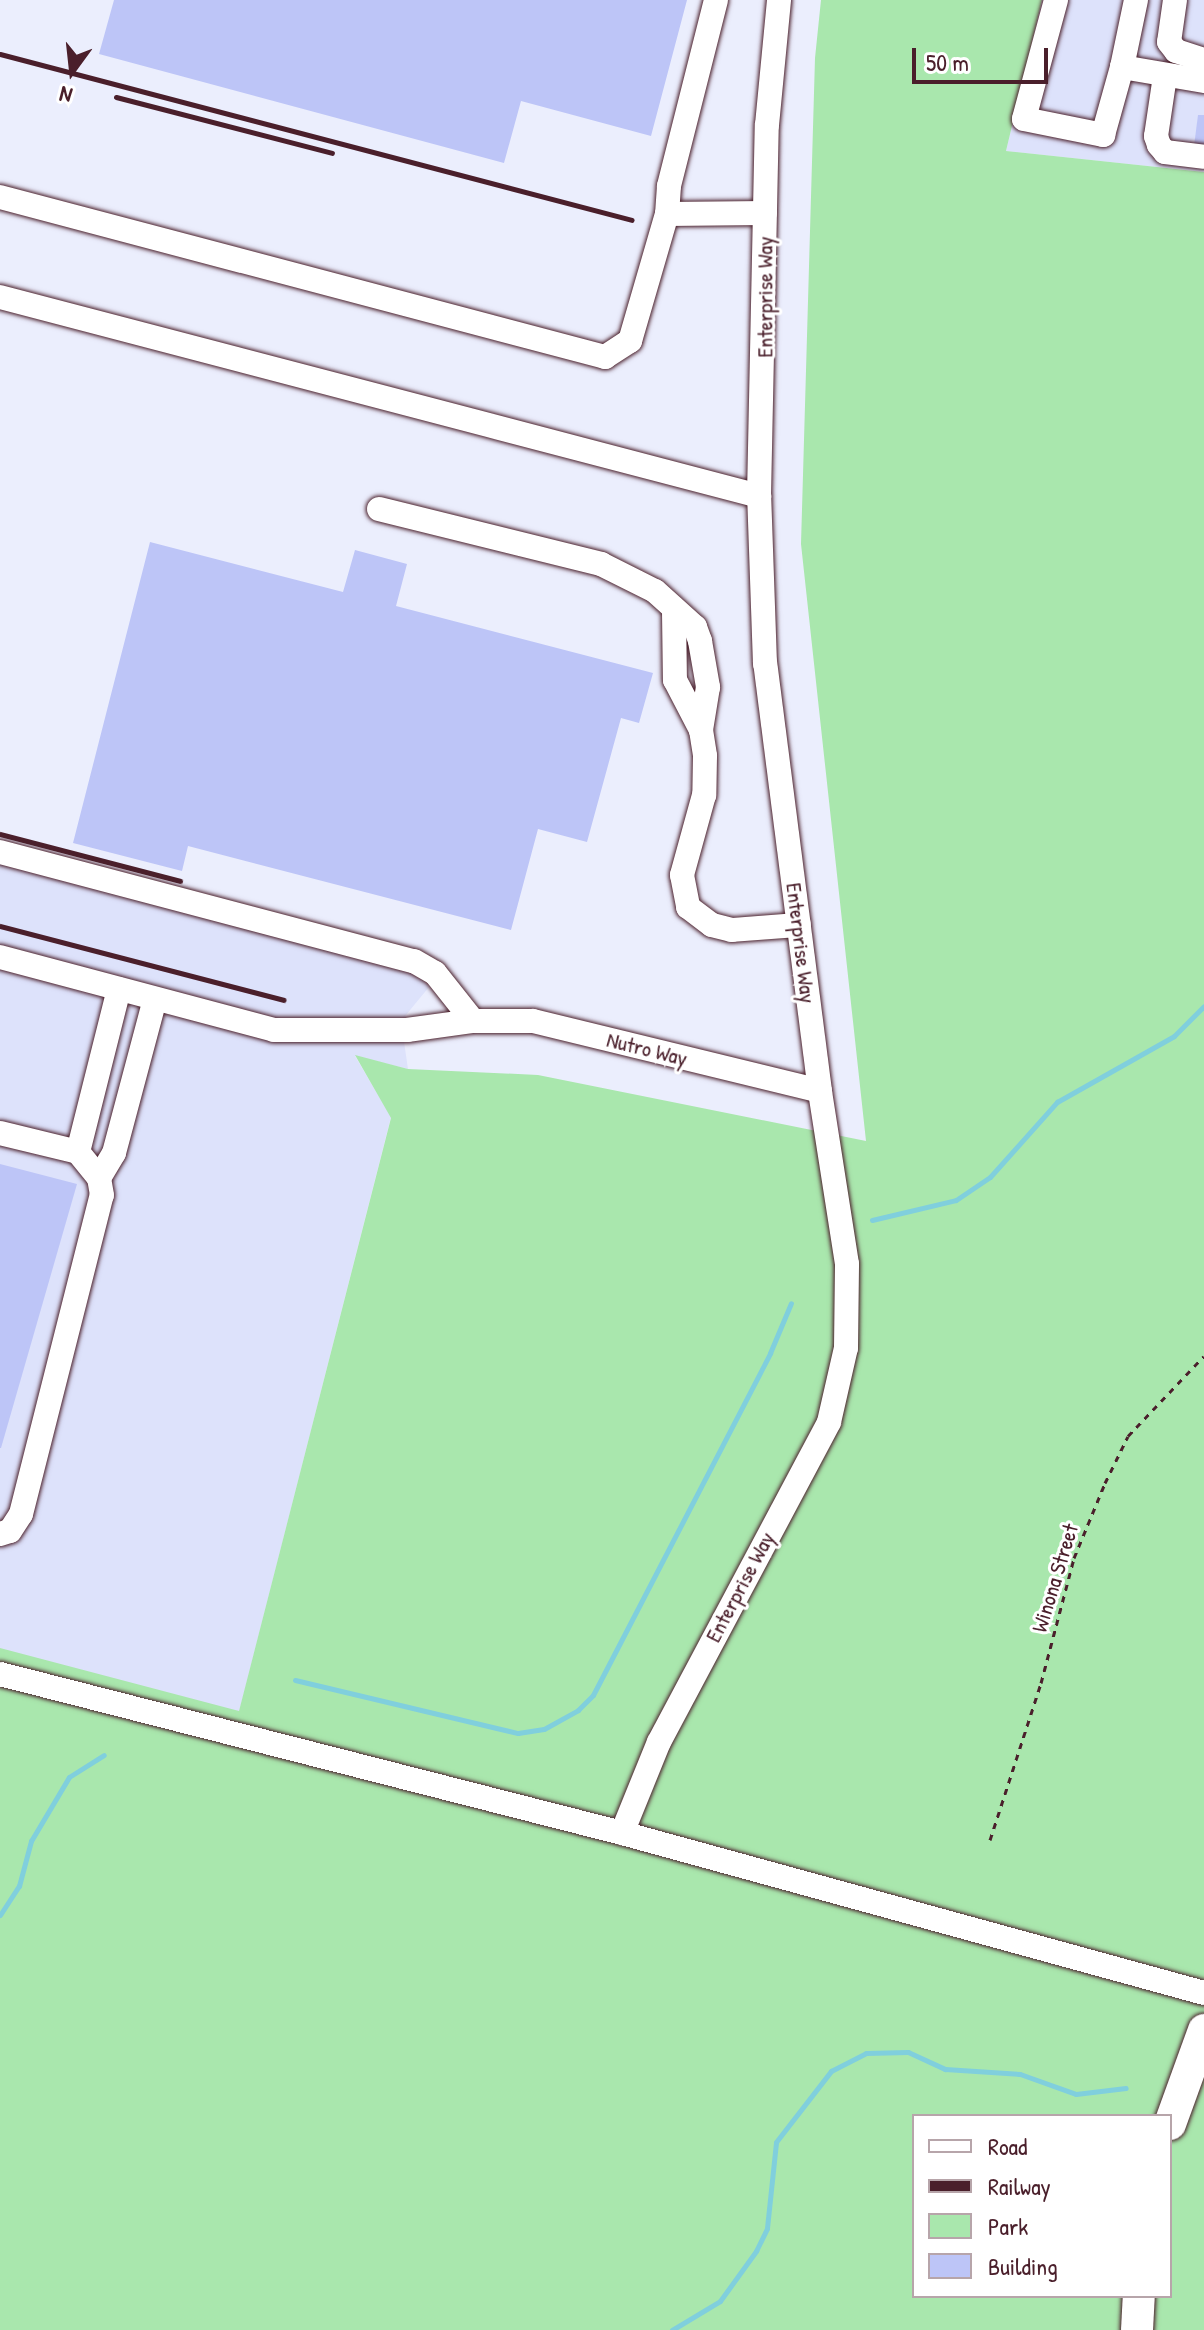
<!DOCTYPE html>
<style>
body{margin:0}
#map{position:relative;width:1204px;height:2330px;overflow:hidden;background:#ebeefd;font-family:"Patrick Hand",sans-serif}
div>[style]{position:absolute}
.built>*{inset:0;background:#dde2fb}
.green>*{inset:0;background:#a9e7ad}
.stream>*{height:5px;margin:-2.5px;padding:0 2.5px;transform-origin:2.5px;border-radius:2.5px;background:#80cfdd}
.building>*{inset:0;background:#bdc5f7}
.path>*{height:3px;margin-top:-1.5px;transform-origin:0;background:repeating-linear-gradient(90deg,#4a1f2b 0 6px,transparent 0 12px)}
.roads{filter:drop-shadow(0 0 2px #4a1f2b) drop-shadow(0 0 2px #4a1f2b)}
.minor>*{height:24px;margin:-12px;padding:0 12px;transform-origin:12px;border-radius:12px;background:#fff}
.major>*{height:32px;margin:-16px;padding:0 16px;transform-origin:16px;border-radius:16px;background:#fff}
.rail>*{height:5px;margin:-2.5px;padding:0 2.5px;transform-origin:2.5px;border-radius:2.5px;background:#4a1f2b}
span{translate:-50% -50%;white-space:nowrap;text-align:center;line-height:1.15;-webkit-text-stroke:6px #fff;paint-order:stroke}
.street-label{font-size:22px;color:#4a1f2b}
.legend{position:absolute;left:912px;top:2114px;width:260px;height:184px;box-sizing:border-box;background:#fff;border:2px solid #b7a5aa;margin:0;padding:10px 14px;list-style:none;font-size:24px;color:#4a1f2b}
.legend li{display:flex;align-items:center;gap:16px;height:40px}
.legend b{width:40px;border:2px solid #b7a5aa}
.north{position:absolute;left:32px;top:32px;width:80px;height:80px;-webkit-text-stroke:6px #fff;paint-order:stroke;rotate:195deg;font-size:22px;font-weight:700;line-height:32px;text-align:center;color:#4a1f2b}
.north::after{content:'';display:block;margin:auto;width:28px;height:36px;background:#4a1f2b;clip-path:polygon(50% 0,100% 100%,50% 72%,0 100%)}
.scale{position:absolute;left:912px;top:48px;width:136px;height:36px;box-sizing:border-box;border:4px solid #4a1f2b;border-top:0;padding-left:10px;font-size:24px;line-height:28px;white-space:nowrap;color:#4a1f2b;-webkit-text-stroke:6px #fff;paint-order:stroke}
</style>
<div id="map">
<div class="built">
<i style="clip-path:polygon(1042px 0,1204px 0,1204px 172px,1006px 151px)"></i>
<i style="clip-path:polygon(0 863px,413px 970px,429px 987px,401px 1021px,408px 1069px,355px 1056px,391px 1117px,239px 1712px,0 1650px)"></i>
</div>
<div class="green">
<i style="clip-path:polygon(evenodd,821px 0,1042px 0,1006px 151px,1204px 172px,1204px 2330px,0 2330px,0 1648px,239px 1711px,391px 1118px,355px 1055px,408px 1069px,538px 1075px,866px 1141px,801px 544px,815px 58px,821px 0,914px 2116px,1170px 2116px,1170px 2296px,914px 2296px,914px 2116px)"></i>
</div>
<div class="stream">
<i style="left:872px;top:1220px;width:86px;rotate:-13.4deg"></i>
<i style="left:956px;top:1200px;width:41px;rotate:-34.1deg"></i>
<i style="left:990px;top:1177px;width:101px;rotate:-48.2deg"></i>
<i style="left:1057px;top:1102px;width:134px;rotate:-29.4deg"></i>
<i style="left:1174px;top:1036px;width:42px;rotate:-45deg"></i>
<i style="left:295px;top:1680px;width:229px;rotate:13.4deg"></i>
<i style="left:518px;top:1733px;width:26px;rotate:-9deg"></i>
<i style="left:544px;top:1729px;width:39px;rotate:-29deg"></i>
<i style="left:578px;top:1710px;width:21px;rotate:-45deg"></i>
<i style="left:593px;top:1695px;width:385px;rotate:-62.6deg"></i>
<i style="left:770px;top:1353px;width:54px;rotate:-67.2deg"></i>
<i style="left:0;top:1915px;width:35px;rotate:-57deg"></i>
<i style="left:19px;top:1886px;width:47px;rotate:-75.1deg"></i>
<i style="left:31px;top:1841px;width:74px;rotate:-59.3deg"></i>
<i style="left:69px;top:1777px;width:41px;rotate:-32.2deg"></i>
<i style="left:672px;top:2330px;width:56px;rotate:-31.1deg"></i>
<i style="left:720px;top:2301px;width:62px;rotate:-54.2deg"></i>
<i style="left:756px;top:2251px;width:25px;rotate:-64deg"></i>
<i style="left:767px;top:2228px;width:86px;rotate:-84deg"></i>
<i style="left:776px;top:2142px;width:90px;rotate:-52.2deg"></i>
<i style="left:831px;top:2071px;width:39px;rotate:-27deg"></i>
<i style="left:866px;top:2053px;width:42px;rotate:-1.4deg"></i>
<i style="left:908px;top:2052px;width:41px;rotate:24.7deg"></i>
<i style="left:945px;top:2069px;width:75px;rotate:3.8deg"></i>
<i style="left:1020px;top:2074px;width:59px;rotate:19.7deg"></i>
<i style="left:1076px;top:2094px;width:50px;rotate:-6.8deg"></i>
</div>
<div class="building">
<i style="clip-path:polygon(114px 0,687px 0,651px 136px,521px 101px,504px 163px,99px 54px)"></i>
<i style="clip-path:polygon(1198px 115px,1204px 115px,1204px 147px,1194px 146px)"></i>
<i style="clip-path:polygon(150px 542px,343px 592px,355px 550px,407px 564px,396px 606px,653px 673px,639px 723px,621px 718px,587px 842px,538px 829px,511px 930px,188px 846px,182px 871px,73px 843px)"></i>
<i style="clip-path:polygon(0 1164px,77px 1184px,1px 1448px,0 1448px)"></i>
</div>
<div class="path">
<i style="left:990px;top:1840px;width:165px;rotate:-72deg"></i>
<i style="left:1041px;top:1683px;width:129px;rotate:-75.2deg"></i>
<i style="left:1074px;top:1558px;width:81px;rotate:-67.5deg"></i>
<i style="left:1105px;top:1483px;width:52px;rotate:-63.9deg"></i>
<i style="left:1128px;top:1436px;width:110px;rotate:-46.5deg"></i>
</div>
<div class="roads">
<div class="minor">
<i style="left:716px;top:0;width:192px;rotate:104.2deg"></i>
<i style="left:669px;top:186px;width:28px;rotate:94deg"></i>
<i style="left:667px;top:214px;width:98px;rotate:-0.6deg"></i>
<i style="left:1056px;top:0;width:123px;rotate:105.1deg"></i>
<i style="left:1024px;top:119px;width:81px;rotate:11.4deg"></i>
<i style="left:1103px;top:135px;width:71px;rotate:-74.4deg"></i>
<i style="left:1136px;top:0;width:68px;rotate:101.8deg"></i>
<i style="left:1122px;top:67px;width:83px;rotate:9.7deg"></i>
<i style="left:1175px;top:0;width:42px;rotate:98.1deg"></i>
<i style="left:1169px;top:42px;width:11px;rotate:52deg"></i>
<i style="left:1176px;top:51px;width:29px;rotate:18deg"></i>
<i style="left:1165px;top:76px;width:61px;rotate:98.5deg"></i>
<i style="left:1156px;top:136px;width:9px;rotate:72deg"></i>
<i style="left:1159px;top:145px;width:9px;rotate:49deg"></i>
<i style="left:1165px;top:152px;width:39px;rotate:7deg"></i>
<i style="left:0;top:197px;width:626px;rotate:14.81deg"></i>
<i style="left:605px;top:357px;width:30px;rotate:-33deg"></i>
<i style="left:630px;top:341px;width:132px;rotate:-73.8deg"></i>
<i style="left:0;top:297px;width:785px;rotate:14.69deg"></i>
<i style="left:379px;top:509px;width:229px;rotate:13.9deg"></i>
<i style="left:601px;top:564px;width:60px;rotate:26.6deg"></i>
<i style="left:655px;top:591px;width:54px;rotate:42deg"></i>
<i style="left:695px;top:627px;width:15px;rotate:70deg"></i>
<i style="left:700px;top:641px;width:47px;rotate:80.1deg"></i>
<i style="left:708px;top:687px;width:44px;rotate:99.2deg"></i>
<i style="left:674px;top:612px;width:68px;rotate:89.2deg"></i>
<i style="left:675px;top:680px;width:56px;rotate:62.5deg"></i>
<i style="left:701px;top:730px;width:26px;rotate:81deg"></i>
<i style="left:705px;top:756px;width:39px;rotate:91deg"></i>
<i style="left:704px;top:795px;width:83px;rotate:105.4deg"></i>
<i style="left:682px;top:875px;width:33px;rotate:79deg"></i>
<i style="left:688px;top:907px;width:30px;rotate:37deg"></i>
<i style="left:712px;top:925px;width:21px;rotate:14deg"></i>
<i style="left:732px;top:930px;width:67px;rotate:-4.3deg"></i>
<i style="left:0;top:852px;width:428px;rotate:14.8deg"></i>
<i style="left:414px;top:961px;width:24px;rotate:30deg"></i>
<i style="left:435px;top:973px;width:61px;rotate:51.6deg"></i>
<i style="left:0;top:957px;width:284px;rotate:14.9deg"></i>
<i style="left:274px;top:1030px;width:133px"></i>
<i style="left:407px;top:1030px;width:67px;rotate:-7.8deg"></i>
<i style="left:473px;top:1021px;width:60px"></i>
<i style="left:533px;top:1021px;width:295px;rotate:13.7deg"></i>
<i style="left:0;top:1133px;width:80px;rotate:13.7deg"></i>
<i style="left:78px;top:1152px;width:168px;rotate:-75.9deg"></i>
<i style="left:99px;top:1178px;width:29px;rotate:-59deg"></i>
<i style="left:114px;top:1153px;width:159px;rotate:-75.1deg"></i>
<i style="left:0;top:1534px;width:10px;rotate:-17deg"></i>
<i style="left:10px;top:1531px;width:20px;rotate:-57deg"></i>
<i style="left:21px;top:1514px;width:329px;rotate:-75.8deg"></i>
<i style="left:102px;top:1195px;width:17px;rotate:-100deg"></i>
<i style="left:99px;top:1178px;width:33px;rotate:-129deg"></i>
<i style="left:0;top:1674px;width:642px;rotate:14.34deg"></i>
<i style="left:622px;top:1833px;width:604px;rotate:15.37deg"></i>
<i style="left:622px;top:1833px;width:98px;rotate:-67.9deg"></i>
<i style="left:659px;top:1742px;width:362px;rotate:-62deg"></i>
<i style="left:829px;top:1422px;width:76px;rotate:-77.1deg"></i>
<i style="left:846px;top:1348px;width:84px;rotate:-89.3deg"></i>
<i style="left:847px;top:1264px;width:175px;rotate:-98.9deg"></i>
<i style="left:820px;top:1091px;width:431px;rotate:-97.3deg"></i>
<i style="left:765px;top:664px;width:168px;rotate:-92deg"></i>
<i style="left:759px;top:496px;width:371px;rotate:-88.8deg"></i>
<i style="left:767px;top:125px;width:126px;rotate:-84.5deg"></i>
</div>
<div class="major">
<i style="left:1170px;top:2124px;width:100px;rotate:-70.1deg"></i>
<i style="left:1137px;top:2330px;width:34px;rotate:-87deg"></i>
</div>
</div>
<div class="rail">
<i style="left:0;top:54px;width:653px;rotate:14.72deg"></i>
<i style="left:116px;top:97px;width:223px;rotate:14.5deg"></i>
<i style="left:0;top:834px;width:186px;rotate:14.6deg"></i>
<i style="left:0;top:926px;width:293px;rotate:14.6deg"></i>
</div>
<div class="street-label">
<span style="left:765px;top:297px;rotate:-90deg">Enterprise Way</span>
<span style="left:801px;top:943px;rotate:83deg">Enterprise Way</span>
<span style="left:647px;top:1049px;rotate:14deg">Nutro Way</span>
<span style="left:1055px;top:1578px;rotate:-73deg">Winona Street</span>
<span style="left:740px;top:1587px;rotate:-62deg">Enterprise Way</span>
</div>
<ul class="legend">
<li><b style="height:10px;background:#fff"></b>Road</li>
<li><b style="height:10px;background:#4a1f2b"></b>Railway</li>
<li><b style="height:22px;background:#a9e7ad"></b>Park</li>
<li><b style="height:22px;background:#bdc5f7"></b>Building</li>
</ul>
<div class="north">N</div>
<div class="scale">50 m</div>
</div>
